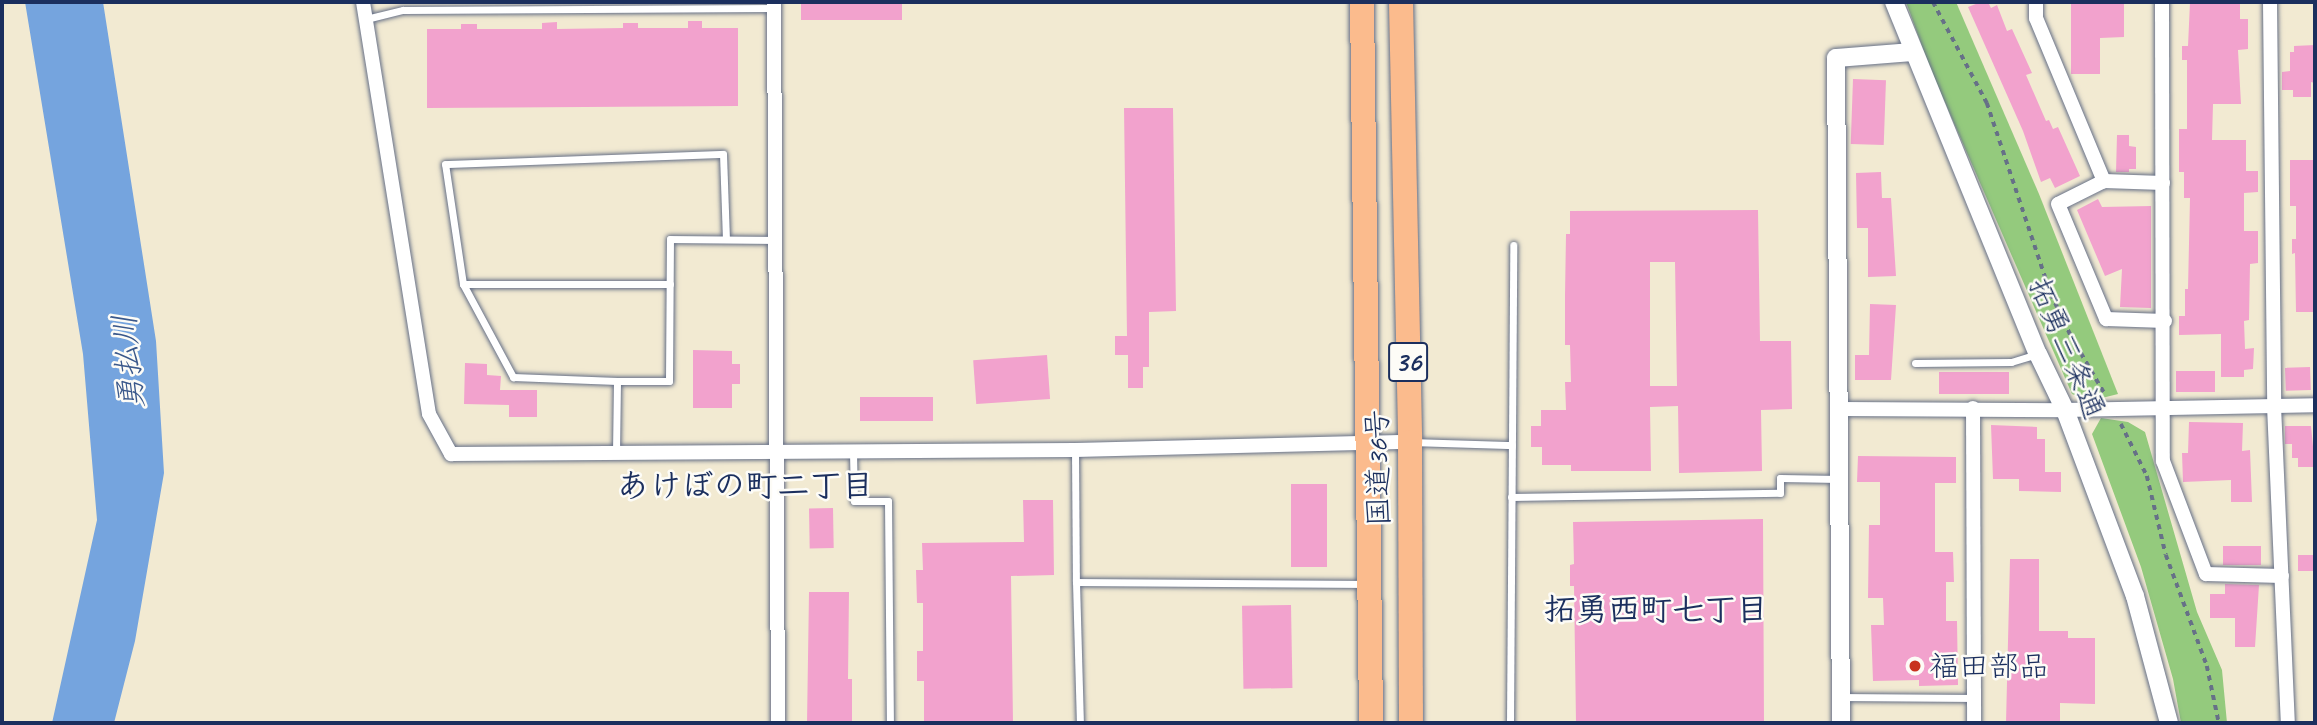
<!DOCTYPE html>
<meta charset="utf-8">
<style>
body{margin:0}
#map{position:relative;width:2317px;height:725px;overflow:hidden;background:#f2ead2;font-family:Caveat,"Klee One",sans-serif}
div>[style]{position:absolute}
.green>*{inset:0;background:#94ca7d}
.water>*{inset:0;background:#75a4de}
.building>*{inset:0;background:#f2a2cd;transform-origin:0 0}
.path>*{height:3.5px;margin-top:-1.75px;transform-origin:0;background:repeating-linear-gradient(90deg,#667087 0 5px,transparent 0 10px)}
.roads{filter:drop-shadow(0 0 2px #667087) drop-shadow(0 0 2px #667087)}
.service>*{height:7px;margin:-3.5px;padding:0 3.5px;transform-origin:3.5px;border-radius:3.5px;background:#fff}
.minor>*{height:14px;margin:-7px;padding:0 7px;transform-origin:7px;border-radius:7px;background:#fff}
.tertiary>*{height:18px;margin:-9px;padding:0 9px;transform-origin:9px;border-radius:9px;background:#fff}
.trunk>*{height:24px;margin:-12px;padding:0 12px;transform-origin:12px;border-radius:12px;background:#fbbb8d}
.dots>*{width:19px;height:19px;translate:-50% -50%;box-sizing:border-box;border:4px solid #fdfcf7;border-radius:50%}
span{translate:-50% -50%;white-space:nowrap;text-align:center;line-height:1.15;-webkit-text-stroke:5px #fdfcf7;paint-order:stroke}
.shield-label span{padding:2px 5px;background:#fdfcf7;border:2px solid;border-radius:5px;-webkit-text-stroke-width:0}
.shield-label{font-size:28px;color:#1b2f5e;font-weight:700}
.street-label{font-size:30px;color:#1b2f5e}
.poi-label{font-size:30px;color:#1b2f5e}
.left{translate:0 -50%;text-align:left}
.water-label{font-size:32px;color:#3a588b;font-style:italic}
.neighbourhood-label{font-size:32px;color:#1b2f5e;font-weight:700}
.frame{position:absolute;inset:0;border:4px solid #1b2f5e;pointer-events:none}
</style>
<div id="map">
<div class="green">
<i style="clip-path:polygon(1906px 2px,1956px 2px,2039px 194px,2118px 394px,2090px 401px,2072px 394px,1930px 68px)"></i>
<i style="clip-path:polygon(2101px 418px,2128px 422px,2145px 432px,2197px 612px,2222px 670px,2227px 723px,2181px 723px,2173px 679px,2141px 567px,2092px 434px)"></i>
</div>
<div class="water">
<i style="clip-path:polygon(25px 2px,103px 2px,156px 341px,164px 473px,135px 641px,114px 723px,52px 723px,97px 520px,83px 354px)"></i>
</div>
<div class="building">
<i style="left:801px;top:2px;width:101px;height:18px"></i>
<i style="clip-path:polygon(1981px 2px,1988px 2px,1991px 8px,1997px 5px,2007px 31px,2012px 29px,2032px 73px,2026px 75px,2046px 121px,2049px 120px,2053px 129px,2058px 127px,2080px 176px,2055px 188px,2050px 178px,2041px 182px,2023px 131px,1968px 7px)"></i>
<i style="clip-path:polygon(2071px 2px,2124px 2px,2124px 37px,2100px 38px,2100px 74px,2071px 74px)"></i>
<i style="clip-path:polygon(2190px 2px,2240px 2px,2240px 19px,2248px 19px,2248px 49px,2238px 50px,2241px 104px,2213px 104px,2212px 140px,2246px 140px,2246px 171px,2258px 171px,2258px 192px,2244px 193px,2244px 231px,2258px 231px,2258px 263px,2250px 264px,2249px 320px,2244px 321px,2245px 349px,2254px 348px,2253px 369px,2244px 370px,2244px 377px,2221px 377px,2221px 334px,2179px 335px,2179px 316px,2185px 316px,2185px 289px,2188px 289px,2190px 198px,2184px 198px,2184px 172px,2179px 172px,2179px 129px,2187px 129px,2187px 60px,2182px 60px,2182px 46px,2188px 46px)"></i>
<i style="clip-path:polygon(688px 21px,702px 21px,702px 28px,738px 28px,738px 106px,427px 108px,427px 29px,461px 29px,461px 24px,477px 24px,477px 29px,542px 29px,542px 23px,557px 22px,557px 29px,623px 28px,623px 23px,638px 23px,638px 28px,688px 28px)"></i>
<i style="clip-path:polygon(2315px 45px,2315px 83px,2311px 82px,2311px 97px,2293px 97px,2293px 90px,2282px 90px,2282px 72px,2290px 71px,2290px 52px,2294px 52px,2294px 46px)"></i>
<i style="left:1853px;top:79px;width:33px;height:65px;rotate:2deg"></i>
<i style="clip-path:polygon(1124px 108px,1173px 108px,1176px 311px,1149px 312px,1149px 367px,1143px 367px,1143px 388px,1128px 388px,1128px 355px,1115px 355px,1115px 336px,1127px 336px)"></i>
<i style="clip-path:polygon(2117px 135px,2129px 135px,2129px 146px,2136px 147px,2136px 169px,2129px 169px,2129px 172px,2116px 172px)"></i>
<i style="clip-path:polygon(2290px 160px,2315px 160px,2315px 312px,2296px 312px,2295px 253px,2292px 254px,2292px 239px,2296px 239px,2296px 206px,2290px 206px)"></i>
<i style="clip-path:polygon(1881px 172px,1882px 198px,1891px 198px,1896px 276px,1868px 277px,1868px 228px,1857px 228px,1856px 173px)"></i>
<i style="clip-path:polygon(2098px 199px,2102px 207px,2151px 206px,2151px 308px,2120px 307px,2122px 269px,2105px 276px,2077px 210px)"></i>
<i style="clip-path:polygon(evenodd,1758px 210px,1760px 341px,1791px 341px,1792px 409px,1761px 410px,1762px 471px,1679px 473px,1678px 406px,1650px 407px,1651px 471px,1571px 471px,1571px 465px,1542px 465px,1542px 447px,1531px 447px,1531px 426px,1541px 426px,1541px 410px,1566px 410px,1565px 382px,1571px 382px,1570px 345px,1565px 345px,1565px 296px,1566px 234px,1570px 234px,1570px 211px,1758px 210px,1650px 262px,1675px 262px,1677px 386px,1650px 386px,1650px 262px)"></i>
<i style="clip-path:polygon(1870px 304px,1896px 305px,1891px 380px,1855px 380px,1855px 355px,1869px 355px)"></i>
<i style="clip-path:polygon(693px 350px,732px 351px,732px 364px,740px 364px,740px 384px,732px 384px,732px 408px,693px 408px)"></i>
<i style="left:1047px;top:355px;width:44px;height:74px;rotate:86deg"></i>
<i style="clip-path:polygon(465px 363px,487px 364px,487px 375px,501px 376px,500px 390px,537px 390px,537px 417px,509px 417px,509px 405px,464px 404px)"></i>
<i style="left:2310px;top:367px;width:23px;height:25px;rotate:88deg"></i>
<i style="left:2215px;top:371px;width:21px;height:39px;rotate:90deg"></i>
<i style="left:1939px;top:372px;width:70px;height:22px"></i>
<i style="left:933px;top:397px;width:24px;height:73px;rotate:90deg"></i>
<i style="clip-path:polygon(2189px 422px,2243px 423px,2242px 451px,2250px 450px,2252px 502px,2231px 502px,2231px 480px,2183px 482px,2182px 453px,2188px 453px)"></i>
<i style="clip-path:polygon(1991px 425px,2037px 427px,2037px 439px,2045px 439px,2045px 472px,2061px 472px,2061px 492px,2019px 491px,2019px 479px,1993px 479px)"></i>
<i style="clip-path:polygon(2285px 426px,2311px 426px,2315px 467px,2298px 467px,2298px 458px,2292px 458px,2292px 444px,2285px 444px)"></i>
<i style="clip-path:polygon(1858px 456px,1956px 457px,1956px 483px,1935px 483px,1935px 552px,1953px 552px,1954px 582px,1946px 582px,1946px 621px,1957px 621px,1958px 685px,1919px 686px,1919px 680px,1873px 681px,1871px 625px,1884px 625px,1883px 598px,1868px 598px,1869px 525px,1880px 525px,1880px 482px,1857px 482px)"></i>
<i style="left:1291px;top:484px;width:36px;height:83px"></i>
<i style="clip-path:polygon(1023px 500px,1053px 500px,1054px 575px,1011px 576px,1013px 723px,924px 723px,924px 681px,917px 681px,917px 651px,923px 651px,923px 603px,917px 603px,916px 570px,923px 570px,922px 543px,1024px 542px)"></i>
<i style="left:833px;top:508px;width:40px;height:24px;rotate:89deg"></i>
<i style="clip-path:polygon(1763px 519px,1764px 723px,1576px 723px,1574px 586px,1570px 586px,1570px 565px,1574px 564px,1573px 522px)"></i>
<i style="left:2261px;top:546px;width:19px;height:38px;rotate:90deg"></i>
<i style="left:2298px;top:555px;width:17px;height:16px"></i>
<i style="clip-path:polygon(2010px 559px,2039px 559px,2039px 631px,2068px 631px,2068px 638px,2095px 638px,2095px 704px,2060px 703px,2060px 723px,2006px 723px)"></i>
<i style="clip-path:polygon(2225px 584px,2259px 585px,2255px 647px,2235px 647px,2235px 618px,2210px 618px,2210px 594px,2225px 594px)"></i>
<i style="clip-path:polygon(809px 592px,849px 592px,848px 679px,852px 679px,852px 723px,807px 723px)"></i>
<i style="left:1291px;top:605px;width:83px;height:49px;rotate:89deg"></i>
</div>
<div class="path">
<i style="left:1933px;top:2px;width:115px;rotate:61.9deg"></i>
<i style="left:1987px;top:103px;width:201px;rotate:71.5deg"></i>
<i style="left:2051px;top:294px;width:47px;rotate:64.5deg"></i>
<i style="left:2071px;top:336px;width:69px;rotate:59.7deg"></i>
<i style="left:2121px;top:424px;width:58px;rotate:63.4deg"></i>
<i style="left:2147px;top:476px;width:81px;rotate:76.5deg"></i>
<i style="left:2166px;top:555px;width:118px;rotate:69.7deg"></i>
<i style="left:2207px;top:666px;width:58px;rotate:78.1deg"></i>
</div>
<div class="roads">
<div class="service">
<i style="left:366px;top:19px;width:38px;rotate:-14deg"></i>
<i style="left:403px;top:10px;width:371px;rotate:-0.3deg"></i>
<i style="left:463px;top:284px;width:106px;rotate:61.7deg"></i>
<i style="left:513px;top:377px;width:104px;rotate:2.2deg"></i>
<i style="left:670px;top:284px;width:207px;rotate:180deg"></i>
<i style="left:463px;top:284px;width:121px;rotate:-98.5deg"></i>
<i style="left:445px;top:164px;width:278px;rotate:-2.1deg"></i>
<i style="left:723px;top:154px;width:85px;rotate:88deg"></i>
<i style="left:1915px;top:363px;width:96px;rotate:-0.6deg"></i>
<i style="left:2011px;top:362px;width:27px;rotate:-17deg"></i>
<i style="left:1414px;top:442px;width:98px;rotate:1.8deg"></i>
<i style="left:1075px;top:450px;width:132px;rotate:89.6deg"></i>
<i style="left:1076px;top:582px;width:290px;rotate:0.4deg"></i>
<i style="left:853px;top:452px;width:49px;rotate:88.8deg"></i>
<i style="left:854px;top:501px;width:34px"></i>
<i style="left:888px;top:501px;width:222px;rotate:89.5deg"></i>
<i style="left:616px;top:453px;width:72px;rotate:-89.2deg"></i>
<i style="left:617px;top:381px;width:52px"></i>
<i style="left:669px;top:381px;width:142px;rotate:-89.6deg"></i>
<i style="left:670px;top:239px;width:105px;rotate:0.5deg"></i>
<i style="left:1511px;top:497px;width:269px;rotate:-0.9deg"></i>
<i style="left:1780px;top:493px;width:15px;rotate:-90deg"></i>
<i style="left:1780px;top:478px;width:59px;rotate:1deg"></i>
<i style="left:1076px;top:582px;width:141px;rotate:88.4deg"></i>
<i style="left:1841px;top:697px;width:133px;rotate:0.4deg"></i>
<i style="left:1510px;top:723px;width:478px;rotate:-89.6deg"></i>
</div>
<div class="minor">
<i style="left:363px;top:2px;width:417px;rotate:80.9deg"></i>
<i style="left:429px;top:414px;width:46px;rotate:61.2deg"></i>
<i style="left:451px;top:454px;width:624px;rotate:-0.37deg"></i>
<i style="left:1075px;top:450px;width:335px;rotate:-1.4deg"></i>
<i style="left:774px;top:2px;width:721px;rotate:89.68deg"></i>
<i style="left:2036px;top:2px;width:16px;rotate:90deg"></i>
<i style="left:2036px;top:18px;width:177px;rotate:67.4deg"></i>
<i style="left:2162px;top:2px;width:459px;rotate:89.9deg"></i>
<i style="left:2163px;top:461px;width:121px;rotate:69.2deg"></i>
<i style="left:2206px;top:574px;width:76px;rotate:1.5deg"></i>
<i style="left:2270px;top:2px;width:404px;rotate:89.4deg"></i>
<i style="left:2274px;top:406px;width:317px;rotate:87.5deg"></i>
<i style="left:2163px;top:183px;width:59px;rotate:-178.1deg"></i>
<i style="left:2104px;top:181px;width:51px;rotate:153.4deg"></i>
<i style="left:2058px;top:204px;width:125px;rotate:67.3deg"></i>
<i style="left:2106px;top:319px;width:59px;rotate:1.9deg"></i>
<i style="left:1973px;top:408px;width:315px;rotate:89.8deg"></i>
<i style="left:1840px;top:409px;width:225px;rotate:0.3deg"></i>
<i style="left:2065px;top:410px;width:250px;rotate:-1.1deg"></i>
</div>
<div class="tertiary">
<i style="left:1894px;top:2px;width:380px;rotate:67.8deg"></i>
<i style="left:2038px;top:354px;width:62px;rotate:64.3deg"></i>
<i style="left:2065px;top:410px;width:199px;rotate:69.4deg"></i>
<i style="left:2135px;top:596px;width:131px;rotate:75deg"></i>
<i style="left:1841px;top:723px;width:665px;rotate:-90.43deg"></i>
<i style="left:1836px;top:58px;width:77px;rotate:-4.5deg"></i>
</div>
<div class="trunk">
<i style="left:1362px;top:2px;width:721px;rotate:89.28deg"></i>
<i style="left:1401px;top:2px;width:440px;rotate:88.8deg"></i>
<i style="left:1410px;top:442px;width:281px;rotate:89.8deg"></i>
</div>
</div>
<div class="dots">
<i style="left:1915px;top:666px;background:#c8321e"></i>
</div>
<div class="shield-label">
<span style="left:1408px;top:362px">36</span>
</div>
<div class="street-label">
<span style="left:2067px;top:348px;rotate:67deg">拓勇三条通</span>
<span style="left:1378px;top:468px;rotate:-91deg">国道36号</span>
</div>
<div class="poi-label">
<span class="left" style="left:1929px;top:666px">福田部品</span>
</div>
<div class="water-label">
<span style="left:129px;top:362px;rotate:-95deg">勇払川</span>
</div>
<div class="neighbourhood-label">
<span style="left:745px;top:486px">あけぼの町二丁目</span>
<span style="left:1656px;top:610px">拓勇西町七丁目</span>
</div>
<div class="frame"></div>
</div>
